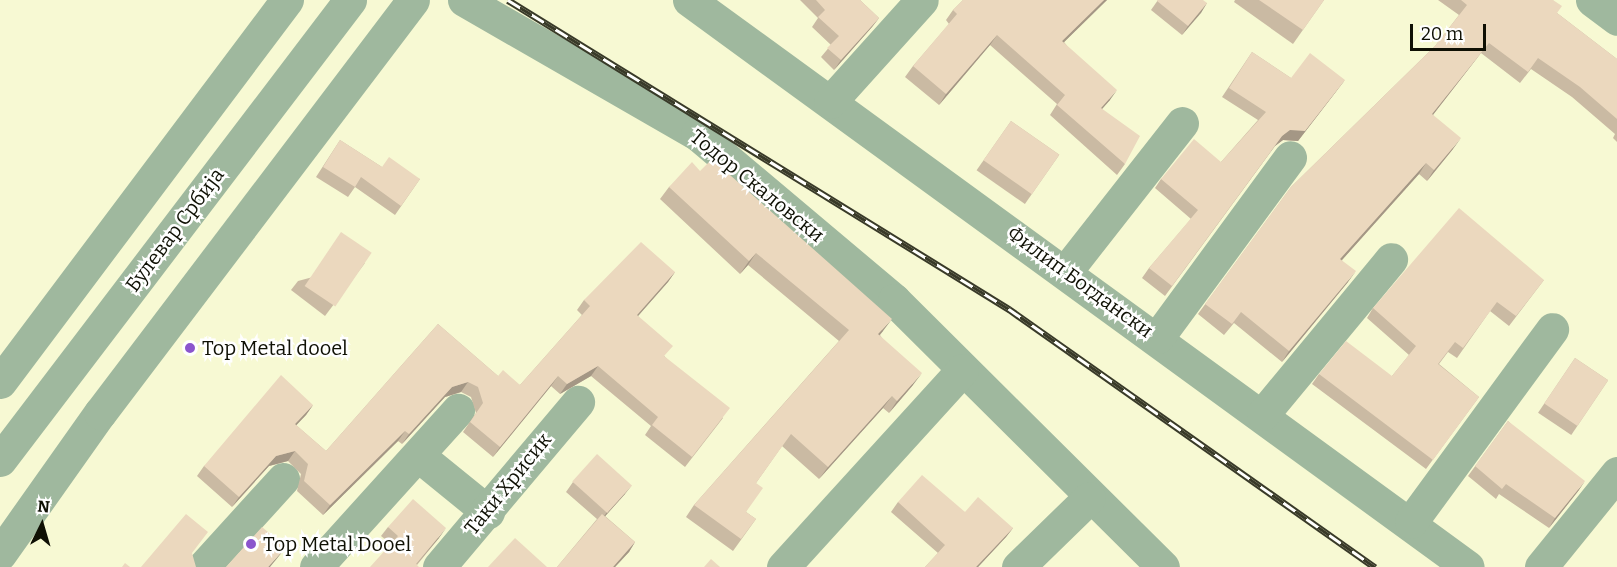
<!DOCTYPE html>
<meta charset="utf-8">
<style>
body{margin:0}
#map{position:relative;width:1617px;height:567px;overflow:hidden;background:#f7f9d3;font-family:Bitter,serif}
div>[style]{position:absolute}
.minor>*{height:33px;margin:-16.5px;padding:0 16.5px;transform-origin:16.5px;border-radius:16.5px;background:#9fb89e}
.rail>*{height:7px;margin-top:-3.5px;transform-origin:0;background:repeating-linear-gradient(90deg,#fff 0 14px,#393a29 0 28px);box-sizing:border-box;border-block:2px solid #393a29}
.wall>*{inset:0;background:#cabaa3;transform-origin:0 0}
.shaded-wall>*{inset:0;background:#a49785}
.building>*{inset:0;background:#ebd8be;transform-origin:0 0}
.dots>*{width:16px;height:16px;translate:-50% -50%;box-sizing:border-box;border:3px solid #fff;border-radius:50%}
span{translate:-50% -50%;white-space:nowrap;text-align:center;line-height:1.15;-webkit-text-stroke:5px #fff;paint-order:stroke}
.street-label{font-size:20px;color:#0f1004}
.poi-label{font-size:20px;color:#0f1004}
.left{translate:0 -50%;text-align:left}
.north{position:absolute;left:12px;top:495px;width:60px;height:60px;-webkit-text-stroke:4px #fff;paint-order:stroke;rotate:5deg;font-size:16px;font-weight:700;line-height:24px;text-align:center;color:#0f1004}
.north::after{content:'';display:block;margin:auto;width:21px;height:27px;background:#0f1004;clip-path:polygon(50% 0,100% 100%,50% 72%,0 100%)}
.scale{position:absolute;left:1410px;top:24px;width:76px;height:27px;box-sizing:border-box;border:3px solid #0f1004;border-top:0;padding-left:8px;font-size:18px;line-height:21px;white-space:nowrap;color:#0f1004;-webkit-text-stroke:4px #fff;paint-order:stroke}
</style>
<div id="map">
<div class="minor">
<i style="left:464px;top:0;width:269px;rotate:29.9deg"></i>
<i style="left:697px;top:134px;width:258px;rotate:40.1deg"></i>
<i style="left:894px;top:300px;width:379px;rotate:44.8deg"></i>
<i style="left:689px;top:0;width:963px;rotate:36.05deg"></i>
<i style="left:1592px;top:0;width:31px;rotate:37deg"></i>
<i style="left:830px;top:102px;width:137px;rotate:-48deg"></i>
<i style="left:1066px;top:271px;width:188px;rotate:-51.9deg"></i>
<i style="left:1158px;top:337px;width:223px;rotate:-53.7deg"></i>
<i style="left:0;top:382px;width:478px;rotate:-53.1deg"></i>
<i style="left:1263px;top:414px;width:201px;rotate:-50.4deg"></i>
<i style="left:419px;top:456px;width:89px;rotate:39.1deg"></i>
<i style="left:0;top:460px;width:578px;rotate:-52.73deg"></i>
<i style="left:1411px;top:522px;width:239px;rotate:-53.8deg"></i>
<i style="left:0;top:554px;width:173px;rotate:-54.7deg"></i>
<i style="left:100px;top:413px;width:518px;rotate:-52.84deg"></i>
<i style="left:203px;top:567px;width:119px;rotate:-47.7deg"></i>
<i style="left:316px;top:567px;width:212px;rotate:-47.9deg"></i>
<i style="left:439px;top:567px;width:216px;rotate:-49.9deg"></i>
<i style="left:783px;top:567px;width:266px;rotate:-47.7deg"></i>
<i style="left:1018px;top:567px;width:99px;rotate:-44.2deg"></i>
<i style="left:1541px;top:567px;width:121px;rotate:-51deg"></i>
</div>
<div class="rail">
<i style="left:508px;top:0;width:589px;rotate:31.66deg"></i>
<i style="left:1009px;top:309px;width:448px;rotate:35.2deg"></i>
</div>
<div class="wall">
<i style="clip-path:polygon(800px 0,860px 0,879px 18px,872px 27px,834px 70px,821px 57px,831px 45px,812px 27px,818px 18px)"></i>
<i style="clip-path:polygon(963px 0,1107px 0,1064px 42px,1110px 100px,1102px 109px,1125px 164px,1117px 175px,1050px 115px,1057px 104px,990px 45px,939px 105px,905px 77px,913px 66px,949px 24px,946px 20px,953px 10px)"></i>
<i style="clip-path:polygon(1158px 0,1207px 3px,1182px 35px,1151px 10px)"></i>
<i style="clip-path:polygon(1235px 0,1324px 0,1293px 44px,1234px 2px)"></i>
<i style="clip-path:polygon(1438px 0,1553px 0,1557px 13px,1617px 59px,1617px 142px,1613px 138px,1615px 134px,1572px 97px,1531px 69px,1520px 83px,1481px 53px,1433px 115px,1453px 149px,1427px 181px,1419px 174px,1342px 260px,1348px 282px,1282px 362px,1234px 323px,1224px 335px,1198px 314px,1291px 187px,1435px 46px,1459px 15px)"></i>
<i style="clip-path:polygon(1252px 52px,1291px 78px,1338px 89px,1298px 141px,1283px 140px,1275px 146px,1165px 296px,1142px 278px,1149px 268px,1191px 219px,1155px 188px,1161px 179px,1221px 162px,1258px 120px,1222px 97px)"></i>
<i style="left:1011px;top:121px;width:59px;height:60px;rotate:35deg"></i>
<i style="clip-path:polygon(340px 140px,382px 167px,420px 179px,395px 215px,355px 187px,348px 197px,316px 177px)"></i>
<i style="clip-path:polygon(700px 171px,883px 331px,880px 335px,913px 385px,889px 413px,883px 408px,819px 479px,782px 446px,756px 483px,746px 512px,756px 519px,733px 551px,686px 517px,694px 505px,839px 341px,748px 265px,740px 274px,660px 199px,669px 187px)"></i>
<i style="clip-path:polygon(365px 263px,325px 316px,291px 290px,298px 281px)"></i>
<i style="clip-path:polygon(675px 272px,668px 282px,638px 316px,665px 357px,723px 418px,685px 467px,645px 435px,651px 426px,591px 376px,560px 394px,551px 386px,493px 457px,463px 432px,476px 413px,471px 397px,461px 392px,445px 397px,402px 444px,398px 441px,323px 515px,297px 491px,301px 474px,288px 461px,269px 466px,232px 507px,197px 476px,204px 466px,313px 405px,306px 415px,296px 425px,326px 451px,438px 324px,498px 376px,520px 385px,582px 315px,577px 310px,584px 300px)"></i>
<i style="clip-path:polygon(1544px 280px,1509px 326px,1490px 311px,1457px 358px,1448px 352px,1439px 364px,1479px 397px,1426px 469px,1312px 384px,1319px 374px,1392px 376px,1409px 355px,1367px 318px,1373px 308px)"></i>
<i style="left:1575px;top:358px;width:40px;height:66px;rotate:34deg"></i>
<i style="clip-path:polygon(1508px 421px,1579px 490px,1549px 528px,1499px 494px,1496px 499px,1468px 476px)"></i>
<i style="clip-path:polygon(573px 482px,625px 494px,605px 516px,635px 542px,629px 552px,615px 567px,557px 567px,597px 519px,566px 492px)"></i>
<i style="clip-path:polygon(898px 502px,965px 512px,1013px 528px,1006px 537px,978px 567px,925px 567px,938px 553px,891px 512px)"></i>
<i style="clip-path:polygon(388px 527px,439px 538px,417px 565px,381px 536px)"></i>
</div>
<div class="shaded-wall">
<i style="clip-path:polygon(1104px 0,1107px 0,1055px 51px,1062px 41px)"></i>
<i style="clip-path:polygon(1207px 3px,1201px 13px,1182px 35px,1188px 26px)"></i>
<i style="clip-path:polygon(879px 18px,872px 27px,834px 70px,841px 60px)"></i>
<i style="clip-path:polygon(997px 35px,990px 45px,939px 105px,946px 94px)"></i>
<i style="clip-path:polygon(1489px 43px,1481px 53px,1425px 125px,1432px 114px)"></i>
<i style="clip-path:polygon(1345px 80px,1298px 141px,1283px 140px,1275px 146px,1165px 296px,1282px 136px)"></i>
<i style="clip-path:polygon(1117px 90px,1110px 100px,1093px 119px,1101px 108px)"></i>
<i style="clip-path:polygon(1461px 138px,1453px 149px,1427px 181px,1434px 170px)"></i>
<i style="clip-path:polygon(1426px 163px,1419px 174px,1333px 270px,1340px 259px)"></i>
<i style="clip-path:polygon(756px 253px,748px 265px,740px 274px,749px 261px)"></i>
<i style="clip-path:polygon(1356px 271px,1348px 282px,1282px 362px,1289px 351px)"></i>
<i style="clip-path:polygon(675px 272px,668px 282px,630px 325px,637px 315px)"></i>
<i style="clip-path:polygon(892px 319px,883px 331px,870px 346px,878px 334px)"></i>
<i style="clip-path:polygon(598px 366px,591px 376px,560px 394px,567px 384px)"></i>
<i style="clip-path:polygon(922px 373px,913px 385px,889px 413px,897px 401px)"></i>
<i style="clip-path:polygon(558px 376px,551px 386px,493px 457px,500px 447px)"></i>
<i style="clip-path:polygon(468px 382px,461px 392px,445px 397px,402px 444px,409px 434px,452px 387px)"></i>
<i style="clip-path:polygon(892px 396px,883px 408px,819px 479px,828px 467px)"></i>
<i style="clip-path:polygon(313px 405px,306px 415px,288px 434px,295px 424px)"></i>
<i style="clip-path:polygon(405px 431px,398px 441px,323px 515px,330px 505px)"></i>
<i style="clip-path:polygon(295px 451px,288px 461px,269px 466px,232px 507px,239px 497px,276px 456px)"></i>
<i style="clip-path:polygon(1585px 481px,1579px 490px,1549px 528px,1555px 518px)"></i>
<i style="clip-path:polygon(632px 485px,625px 494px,600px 522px,607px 512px)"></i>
<i style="clip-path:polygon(446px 528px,439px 538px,414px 567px)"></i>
<i style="clip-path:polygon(1013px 528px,1006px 537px,978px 567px,976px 567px)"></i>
<i style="clip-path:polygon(635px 542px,629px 552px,615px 567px,613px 567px)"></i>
<i style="clip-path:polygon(286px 547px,279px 556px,270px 567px,268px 567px)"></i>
</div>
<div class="building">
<i style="clip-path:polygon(816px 0,860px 0,879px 18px,841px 60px,827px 48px,839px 36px,818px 17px,825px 10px)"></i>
<i style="clip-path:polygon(963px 0,1104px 0,1062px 41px,1117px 90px,1101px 108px,1140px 136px,1125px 164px,1057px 105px,1065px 95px,997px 35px,946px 94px,913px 66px,957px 14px,953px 10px)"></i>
<i style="clip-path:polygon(1158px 0,1203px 0,1207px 3px,1188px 26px,1157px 1px)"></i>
<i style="clip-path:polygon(1259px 0,1324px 0,1303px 30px)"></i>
<i style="clip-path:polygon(1461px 0,1553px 0,1562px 6px,1557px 13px,1617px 59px,1617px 119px,1580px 87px,1538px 58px,1528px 72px,1489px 43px,1432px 114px,1461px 138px,1434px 170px,1426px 163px,1340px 259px,1356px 271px,1289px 351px,1241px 312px,1232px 324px,1205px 304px,1291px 187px,1435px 46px,1467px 5px)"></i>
<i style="clip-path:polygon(1252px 52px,1291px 78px,1310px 53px,1345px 80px,1305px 131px,1290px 130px,1282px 136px,1172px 286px,1149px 268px,1198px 210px,1161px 179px,1194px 139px,1221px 162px,1266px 112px,1229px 88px)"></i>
<i style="left:1011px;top:121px;width:59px;height:48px;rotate:35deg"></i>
<i style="clip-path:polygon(340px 140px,382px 167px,389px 157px,420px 179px,401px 206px,361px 177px,355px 187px,323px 167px)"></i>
<i style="clip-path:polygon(712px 159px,892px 319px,878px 334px,922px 373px,897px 401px,892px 396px,828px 467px,791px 434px,756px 483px,763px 488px,746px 512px,756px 519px,741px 539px,694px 505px,849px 330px,756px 253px,749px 261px,669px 187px,692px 162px,700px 171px)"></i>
<i style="clip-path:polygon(1459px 208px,1544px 280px,1516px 316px,1497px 302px,1463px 348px,1455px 342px,1438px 364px,1479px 397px,1433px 460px,1319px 374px,1346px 341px,1392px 376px,1416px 346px,1373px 308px)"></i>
<i style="left:341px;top:232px;width:37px;height:65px;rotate:34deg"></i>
<i style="clip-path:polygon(641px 242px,675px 272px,637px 315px,673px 346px,664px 356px,730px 408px,692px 457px,652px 425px,658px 417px,598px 366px,567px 384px,558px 376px,500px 447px,470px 422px,483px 403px,478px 387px,468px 382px,452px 387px,409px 434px,405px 431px,330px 505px,304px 481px,308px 464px,295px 451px,276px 456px,239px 497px,204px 466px,281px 375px,313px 405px,295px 424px,326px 451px,438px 324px,498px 376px,503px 370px,520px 385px,590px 306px,584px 300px)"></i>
<i style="left:1575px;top:358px;width:40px;height:55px;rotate:34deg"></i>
<i style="clip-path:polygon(1508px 421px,1585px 481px,1555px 518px,1506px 484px,1502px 489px,1475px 466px)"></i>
<i style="left:597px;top:454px;width:47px;height:37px;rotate:42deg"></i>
<i style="clip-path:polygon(922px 475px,965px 512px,978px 497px,1013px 528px,976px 567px,925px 567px,945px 545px,898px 502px)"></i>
<i style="clip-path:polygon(413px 499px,446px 528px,416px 564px,419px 567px,370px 567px,398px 536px,388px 527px)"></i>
<i style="clip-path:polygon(186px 514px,208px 532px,192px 553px,196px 567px,141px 567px)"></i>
<i style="clip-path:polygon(602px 514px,635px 542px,613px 567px,557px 567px)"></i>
<i style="clip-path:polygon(262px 527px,286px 547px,268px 567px,226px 567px)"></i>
<i style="clip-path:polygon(515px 538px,547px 567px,488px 567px)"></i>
<i style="clip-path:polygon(711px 559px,720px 567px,704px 567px)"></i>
<i style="clip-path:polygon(125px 563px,130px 567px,122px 567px)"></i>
</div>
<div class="dots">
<i style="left:190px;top:348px;background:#8b55cd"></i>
<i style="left:251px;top:544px;background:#8b55cd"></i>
</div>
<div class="street-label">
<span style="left:757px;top:186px;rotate:39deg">Тодор Скаловски</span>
<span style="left:175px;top:230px;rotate:-53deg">Булевар Србија</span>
<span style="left:1080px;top:282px;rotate:36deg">Филип Богдански</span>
<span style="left:508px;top:484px;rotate:-51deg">Таки Хрисик</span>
</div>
<div class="poi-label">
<span class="left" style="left:202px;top:348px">Top Metal dooel</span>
<span class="left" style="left:263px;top:544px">Top Metal Dooel</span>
</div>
<div class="north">N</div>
<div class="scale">20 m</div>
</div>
